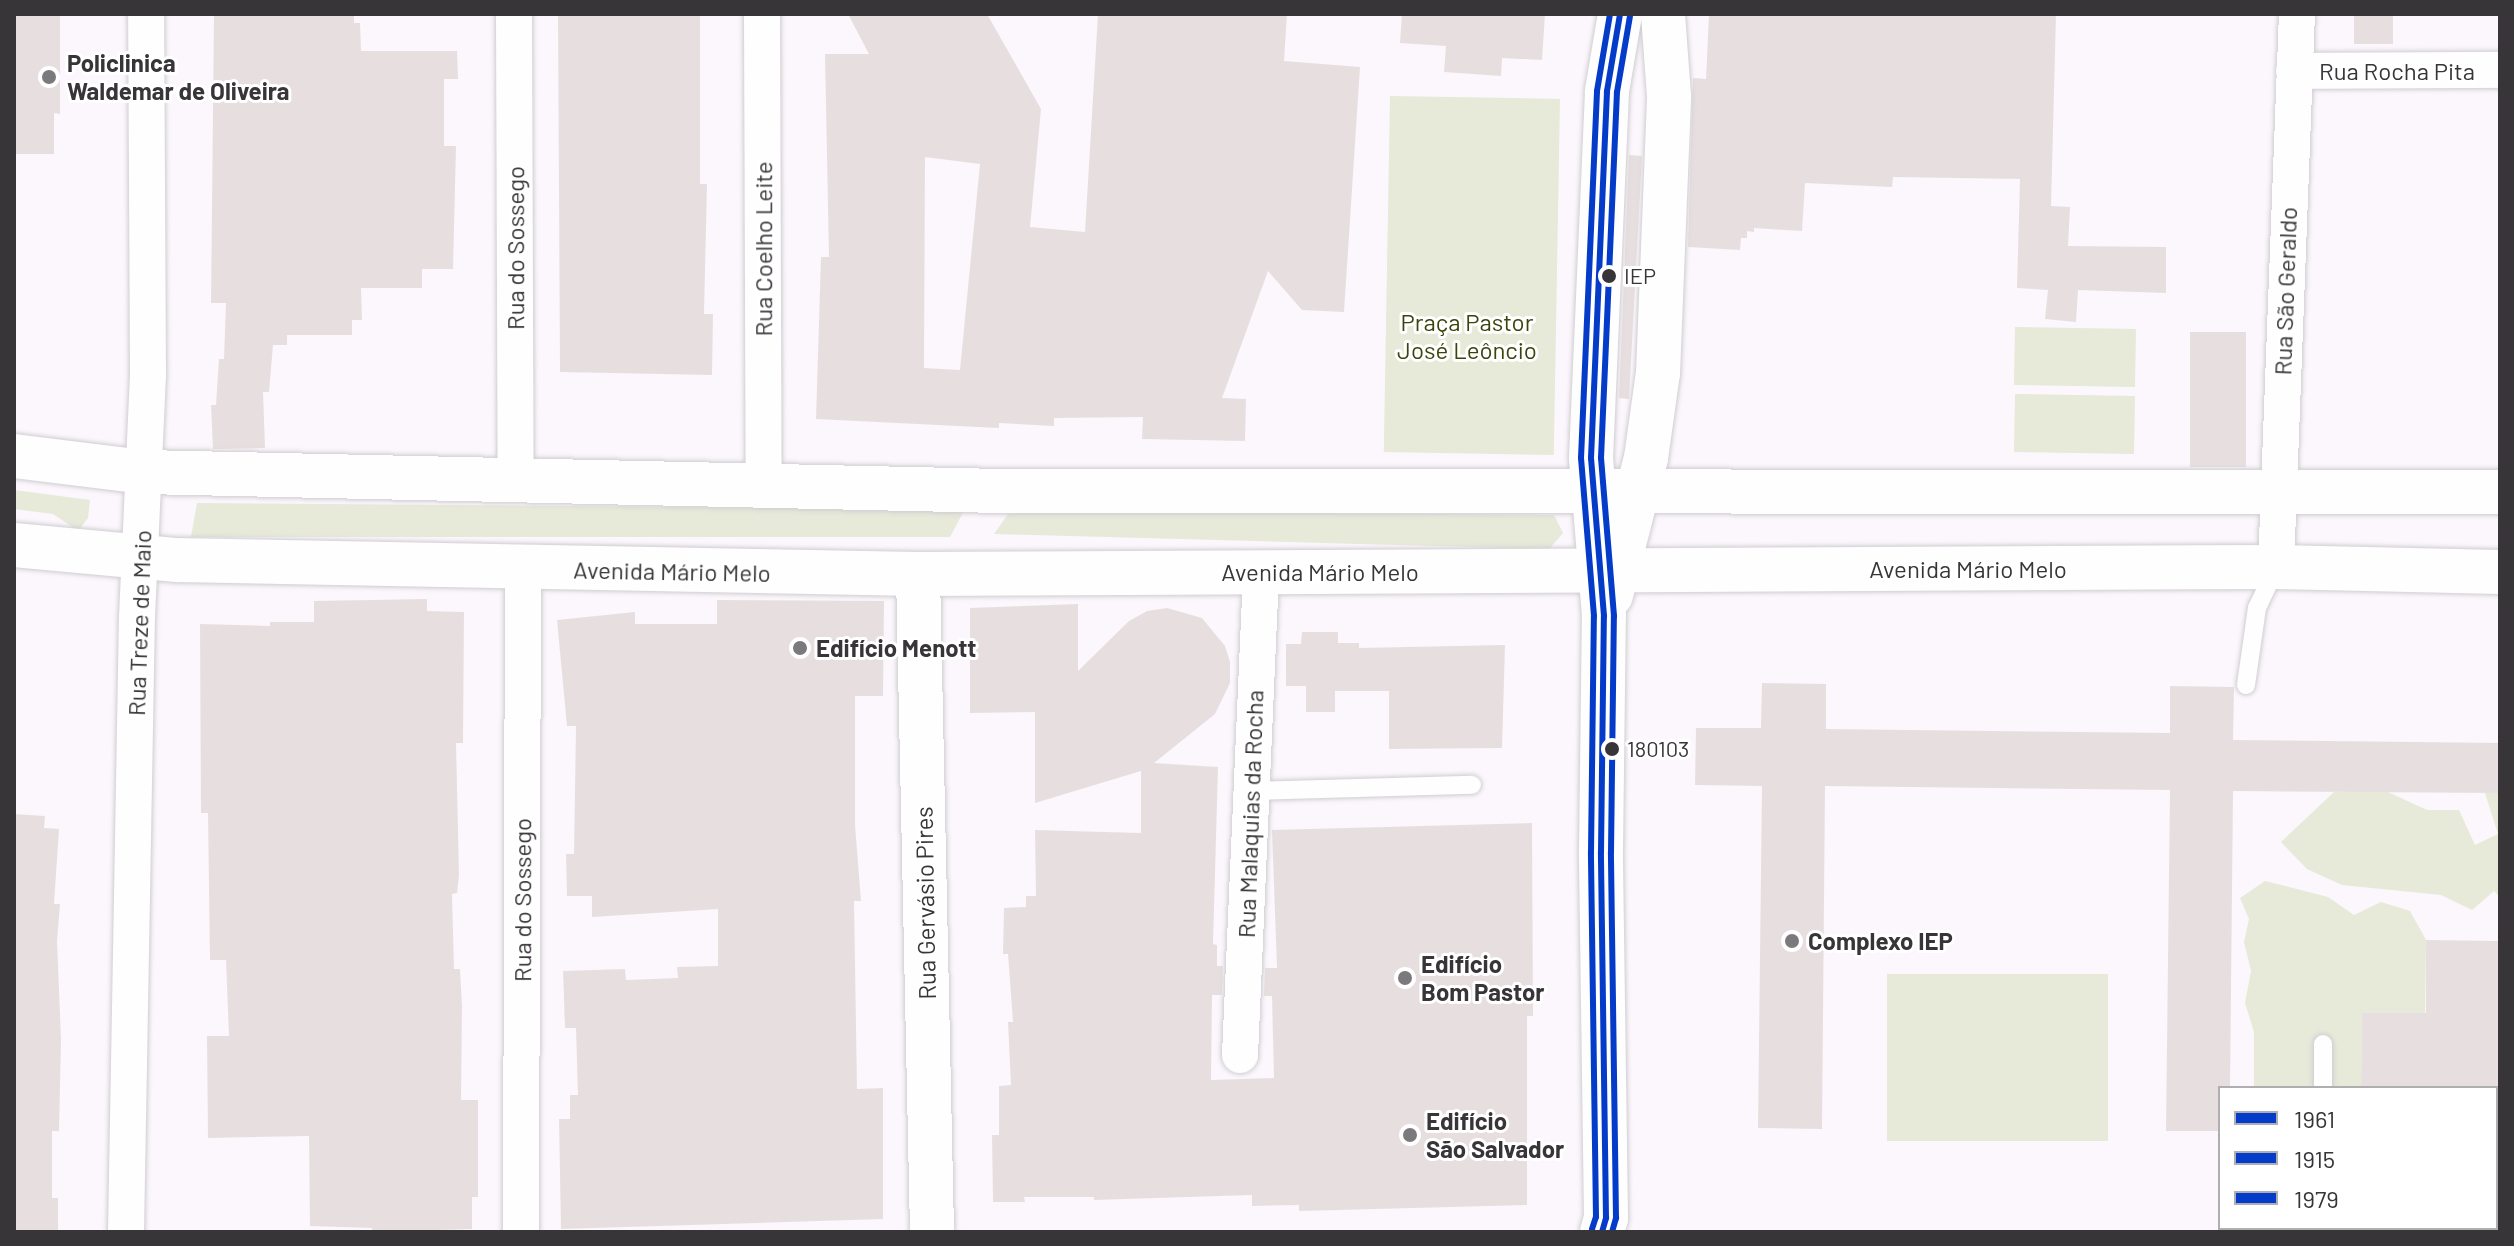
<!DOCTYPE html>
<meta charset="utf-8">
<style>
body{margin:0}
#map{position:relative;width:2514px;height:1246px;overflow:hidden;background:#fbf7fc;font-family:Barlow,sans-serif}
div>[style]{position:absolute}
.green>*{inset:0;background:#e7e9d9;transform-origin:0 0}
.building>*{inset:0;background:#e7dfdf;transform-origin:0 0}
.roads{filter:drop-shadow(0 0 2px #d0cdd1) drop-shadow(0 0 2px #d0cdd1)}
.lane>*{height:18px;margin:-9px;padding:0 9px;transform-origin:9px;border-radius:9px;background:#fefeff}
.street>*{height:36px;margin:-18px;padding:0 18px;transform-origin:18px;border-radius:18px;background:#fefeff}
.secondary>*{height:44px;margin:-22px;padding:0 22px;transform-origin:22px;border-radius:22px;background:#fefeff}
.bus-1>*{height:6px;margin:-3px;padding:0 3px;transform-origin:3px;border-radius:3px;background:#043bc9}
.bus-2>*{height:6px;margin:-3px;padding:0 3px;transform-origin:3px;border-radius:3px;background:#043bc9}
.bus-3>*{height:6px;margin:-3px;padding:0 3px;transform-origin:3px;border-radius:3px;background:#043bc9}
.dots>*{width:22px;height:22px;translate:-50% -50%;box-sizing:border-box;border:4px solid #fff;border-radius:50%}
span{translate:-50% -50%;white-space:nowrap;text-align:center;line-height:1.15;-webkit-text-stroke:6px #fff;paint-order:stroke}
.bus-label{font-size:22px;color:#383539}
.left{translate:0 -50%;text-align:left}
.poi-label{font-size:24px;color:#383539;font-weight:700}
.street-label{font-size:24px;color:#383539}
.park-label{font-size:24px;color:#3c440b}
.frame{position:absolute;inset:0;border:16px solid #383539;pointer-events:none}
.legend{position:absolute;left:2218px;top:1086px;width:280px;height:144px;box-sizing:border-box;background:#fff;border:2px solid #afaeb0;margin:0;padding:10px 14px;list-style:none;font-size:24px;color:#383539}
.legend li{display:flex;align-items:center;gap:16px;height:40px}
.legend b{width:40px;border:2px solid #afaeb0}
</style>
<div id="map">
<div class="green">
<i style="left:1390px;top:96px;width:170px;height:356px;rotate:1deg"></i>
<i style="left:2015px;top:327px;width:121px;height:58px;rotate:1deg"></i>
<i style="left:2015px;top:394px;width:120px;height:58px;rotate:1deg"></i>
<i style="clip-path:polygon(14px 490px,90px 500px,88px 518px,78px 531px,53px 514px,14px 509px)"></i>
<i style="clip-path:polygon(197px 503px,965px 509px,950px 537px,191px 537px)"></i>
<i style="clip-path:polygon(1011px 510px,1554px 515px,1563px 533px,1549px 549px,994px 534px)"></i>
<i style="clip-path:polygon(2334px 792px,2388px 792px,2427px 810px,2459px 810px,2475px 845px,2498px 834px,2485px 793px,2500px 793px,2500px 897px,2494px 891px,2472px 910px,2441px 895px,2342px 885px,2307px 869px,2281px 842px)"></i>
<i style="clip-path:polygon(2265px 881px,2328px 897px,2354px 915px,2381px 902px,2410px 911px,2426px 940px,2425px 1019px,2362px 1013px,2361px 1088px,2254px 1088px,2254px 1032px,2245px 1003px,2251px 971px,2244px 942px,2249px 919px,2240px 898px)"></i>
<i style="left:2108px;top:974px;width:167px;height:221px;rotate:90deg"></i>
</div>
<div class="building">
<i style="clip-path:polygon(14px 14px,60px 14px,60px 114px,54px 113px,54px 154px,14px 154px)"></i>
<i style="clip-path:polygon(214px 14px,354px 14px,354px 23px,360px 23px,361px 51px,457px 51px,458px 79px,444px 79px,444px 146px,456px 146px,453px 269px,422px 269px,422px 288px,361px 288px,362px 320px,352px 320px,352px 335px,287px 335px,287px 345px,273px 345px,269px 392px,263px 392px,265px 448px,213px 449px,211px 405px,216px 405px,219px 359px,224px 359px,226px 303px,211px 303px)"></i>
<i style="clip-path:polygon(558px 14px,700px 14px,700px 184px,707px 184px,704px 314px,713px 314px,712px 375px,560px 372px)"></i>
<i style="clip-path:polygon(evenodd,848px 14px,987px 14px,1041px 109px,1030px 227px,1085px 232px,1098px 14px,1287px 14px,1284px 61px,1360px 67px,1344px 312px,1302px 310px,1268px 271px,1222px 398px,1246px 399px,1245px 441px,1142px 439px,1143px 417px,1054px 418px,1054px 426px,999px 423px,999px 428px,816px 419px,821px 257px,829px 257px,825px 54px,869px 54px,848px 14px,925px 157px,980px 164px,960px 370px,924px 368px,925px 157px)"></i>
<i style="clip-path:polygon(1402px 14px,1545px 14px,1542px 60px,1502px 58px,1501px 76px,1444px 72px,1446px 46px,1400px 43px)"></i>
<i style="clip-path:polygon(1709px 14px,2056px 14px,2051px 206px,2070px 207px,2068px 246px,2166px 247px,2166px 293px,2078px 290px,2076px 322px,2045px 319px,2048px 290px,2017px 288px,2020px 179px,1893px 177px,1892px 187px,1805px 183px,1802px 231px,1754px 228px,1754px 232px,1747px 231px,1747px 238px,1741px 238px,1740px 250px,1688px 247px,1693px 78px,1706px 79px)"></i>
<i style="left:2354px;top:14px;width:39px;height:30px"></i>
<i style="clip-path:polygon(1629px 155px,1642px 156px,1629px 399px,1619px 398px)"></i>
<i style="left:2190px;top:332px;width:56px;height:135px"></i>
<i style="clip-path:polygon(427px 599px,427px 611px,464px 612px,463px 743px,456px 743px,459px 875px,457px 893px,452px 894px,454px 969px,460px 969px,462px 1006px,461px 1100px,478px 1100px,478px 1197px,472px 1197px,472px 1229px,372px 1232px,372px 1228px,310px 1226px,309px 1136px,208px 1138px,207px 1036px,229px 1036px,226px 960px,210px 960px,208px 813px,201px 813px,200px 624px,270px 626px,270px 622px,314px 622px,314px 601px)"></i>
<i style="clip-path:polygon(717px 600px,884px 601px,883px 696px,855px 696px,855px 825px,861px 901px,854px 901px,857px 1089px,883px 1088px,883px 1219px,561px 1229px,559px 1119px,570px 1119px,570px 1095px,578px 1095px,576px 1028px,565px 1028px,563px 971px,625px 969px,626px 980px,678px 978px,677px 967px,718px 966px,718px 909px,592px 917px,592px 896px,567px 896px,566px 854px,574px 854px,576px 726px,567px 726px,557px 620px,635px 612px,635px 624px,717px 624px)"></i>
<i style="clip-path:polygon(1078px 604px,1078px 671px,1129px 621px,1147px 611px,1167px 608px,1202px 618px,1225px 646px,1230px 662px,1230px 683px,1215px 714px,1154px 763px,1218px 767px,1213px 944px,1217px 945px,1217px 966px,1223px 966px,1222px 995px,1212px 995px,1211px 1080px,1274px 1078px,1272px 996px,1264px 996px,1265px 968px,1277px 968px,1272px 830px,1532px 823px,1533px 1016px,1527px 1016px,1527px 1205px,1299px 1211px,1299px 1205px,1252px 1206px,1252px 1195px,1094px 1200px,1094px 1197px,1024px 1197px,1025px 1202px,993px 1202px,992px 1135px,999px 1135px,999px 1086px,1011px 1085px,1008px 1022px,1013px 1022px,1008px 954px,1003px 954px,1004px 908px,1026px 907px,1026px 896px,1036px 896px,1035px 830px,1141px 833px,1141px 771px,1035px 803px,1035px 712px,970px 713px,970px 608px)"></i>
<i style="clip-path:polygon(1302px 632px,1338px 632px,1338px 643px,1359px 643px,1359px 648px,1505px 645px,1502px 748px,1389px 749px,1389px 691px,1335px 691px,1335px 712px,1306px 712px,1306px 686px,1286px 686px,1286px 644px,1301px 644px)"></i>
<i style="clip-path:polygon(1762px 683px,1826px 684px,1826px 729px,2170px 733px,2170px 686px,2234px 687px,2233px 740px,2500px 743px,2500px 793px,2233px 791px,2230px 1088px,2220px 1088px,2220px 1131px,2166px 1131px,2170px 790px,1825px 786px,1822px 1129px,1758px 1128px,1762px 786px,1695px 785px,1696px 728px,1761px 728px)"></i>
<i style="clip-path:polygon(14px 814px,45px 816px,44px 828px,59px 829px,54px 904px,60px 904px,57px 941px,61px 1040px,59px 1131px,52px 1131px,52px 1198px,58px 1198px,58px 1232px,14px 1232px)"></i>
<i style="clip-path:polygon(2426px 940px,2500px 941px,2500px 1088px,2361px 1088px,2362px 1013px,2426px 1013px)"></i>
</div>
<div class="roads">
<div class="lane">
<i style="left:2246px;top:685px;width:78px;rotate:-81.9deg"></i>
<i style="left:2257px;top:608px;width:42px;rotate:-64.7deg"></i>
<i style="left:1251px;top:791px;width:221px;rotate:-1.6deg"></i>
<i style="left:2323px;top:1088px;width:44px;rotate:-90deg"></i>
<i style="left:2326px;top:1228px;width:4px;rotate:90deg"></i>
</div>
<div class="street">
<i style="left:514px;top:14px;width:467px;rotate:89.8deg"></i>
<i style="left:762px;top:14px;width:470px;rotate:89.8deg"></i>
<i style="left:2294px;top:71px;width:206px;rotate:-0.3deg"></i>
<i style="left:2276px;top:567px;width:553px;rotate:-87.83deg"></i>
<i style="left:1240px;top:1055px;width:483px;rotate:-87.5deg"></i>
<i style="left:126px;top:1232px;width:615px;rotate:-88.98deg"></i>
<i style="left:137px;top:617px;width:242px;rotate:-87.4deg"></i>
<i style="left:148px;top:375px;width:361px;rotate:-90.3deg"></i>
<i style="left:521px;top:1232px;width:663px;rotate:-89.83deg"></i>
</div>
<div class="secondary">
<i style="left:14px;top:456px;width:131px;rotate:7deg"></i>
<i style="left:144px;top:472px;width:854px;rotate:1.27deg"></i>
<i style="left:998px;top:491px;width:1502px;rotate:0.04deg"></i>
<i style="left:14px;top:545px;width:164px;rotate:5.3deg"></i>
<i style="left:177px;top:560px;width:741px;rotate:1.08deg"></i>
<i style="left:918px;top:574px;width:1358px;rotate:-0.3deg"></i>
<i style="left:2276px;top:567px;width:224px;rotate:1.3deg"></i>
<i style="left:918px;top:574px;width:658px;rotate:88.78deg"></i>
<i style="left:1611px;top:595px;width:141px;rotate:-75.7deg"></i>
<i style="left:1646px;top:458px;width:86px;rotate:-82deg"></i>
<i style="left:1658px;top:373px;width:277px;rotate:-87.7deg"></i>
<i style="left:1669px;top:96px;width:82px;rotate:-94.2deg"></i>
<i style="left:1602px;top:1232px;width:15px;rotate:-74deg"></i>
<i style="left:1606px;top:1218px;width:366px;rotate:-90.8deg"></i>
<i style="left:1601px;top:852px;width:236px;rotate:-89.3deg"></i>
<i style="left:1604px;top:616px;width:159px;rotate:-94.7deg"></i>
<i style="left:1591px;top:458px;width:367px;rotate:-87.5deg"></i>
<i style="left:1607px;top:91px;width:78px;rotate:-80.4deg"></i>
</div>
</div>
<div class="bus-1">
<i style="left:1602px;top:1232px;width:15px;rotate:-74deg"></i>
<i style="left:1606px;top:1218px;width:366px;rotate:-90.8deg"></i>
<i style="left:1601px;top:852px;width:236px;rotate:-89.3deg"></i>
<i style="left:1604px;top:616px;width:159px;rotate:-94.7deg"></i>
<i style="left:1591px;top:458px;width:367px;rotate:-87.5deg"></i>
<i style="left:1607px;top:91px;width:78px;rotate:-80.4deg"></i>
</div>
<div class="bus-2">
<i style="left:1612px;top:1232px;width:15px;rotate:-74deg"></i>
<i style="left:1616px;top:1218px;width:366px;rotate:-90.8deg"></i>
<i style="left:1611px;top:852px;width:236px;rotate:-89.3deg"></i>
<i style="left:1614px;top:616px;width:159px;rotate:-94.7deg"></i>
<i style="left:1601px;top:458px;width:366px;rotate:-87.5deg"></i>
<i style="left:1617px;top:92px;width:77px;rotate:-80.3deg"></i>
</div>
<div class="bus-3">
<i style="left:1592px;top:1229px;width:13px;rotate:-72deg"></i>
<i style="left:1596px;top:1217px;width:365px;rotate:-90.8deg"></i>
<i style="left:1591px;top:852px;width:236px;rotate:-89.3deg"></i>
<i style="left:1594px;top:616px;width:159px;rotate:-94.7deg"></i>
<i style="left:1581px;top:458px;width:367px;rotate:-87.5deg"></i>
<i style="left:1597px;top:91px;width:78px;rotate:-80.4deg"></i>
</div>
<div class="dots">
<i style="left:49px;top:77px;background:#7c797d"></i>
<i style="left:1609px;top:276px;background:#383539"></i>
<i style="left:800px;top:648px;background:#7c797d"></i>
<i style="left:1612px;top:749px;background:#383539"></i>
<i style="left:1792px;top:941px;background:#7c797d"></i>
<i style="left:1405px;top:978px;background:#7c797d"></i>
<i style="left:1410px;top:1135px;background:#7c797d"></i>
</div>
<div class="bus-label">
<span class="left" style="left:1624px;top:276px">IEP</span>
<span class="left" style="left:1627px;top:749px">180103</span>
</div>
<div class="poi-label">
<span class="left" style="left:67px;top:77px">Policlinica<br>Waldemar de Oliveira</span>
<span class="left" style="left:816px;top:648px">Edifício Menott</span>
<span class="left" style="left:1808px;top:941px">Complexo IEP</span>
<span class="left" style="left:1421px;top:978px">Edifício<br>Bom Pastor</span>
<span class="left" style="left:1426px;top:1135px">Edifício<br>São Salvador</span>
</div>
<div class="street-label">
<span style="left:2397px;top:71px">Rua Rocha Pita</span>
<span style="left:515px;top:248px;rotate:-90deg">Rua do Sossego</span>
<span style="left:763px;top:249px;rotate:-90deg">Rua Coelho Leite</span>
<span style="left:2285px;top:291px;rotate:-88deg">Rua São Geraldo</span>
<span style="left:1968px;top:569px">Avenida Mário Melo</span>
<span style="left:672px;top:571px;rotate:1deg">Avenida Mário Melo</span>
<span style="left:1320px;top:572px">Avenida Mário Melo</span>
<span style="left:139px;top:623px;rotate:-88deg">Rua Treze de Maio</span>
<span style="left:1250px;top:814px;rotate:-88deg">Rua Malaquias da Rocha</span>
<span style="left:522px;top:900px;rotate:-90deg">Rua do Sossego</span>
<span style="left:925px;top:903px;rotate:-91deg">Rua Gervásio Pires</span>
</div>
<div class="park-label">
<span style="left:1467px;top:336px">Praça Pastor<br>José Leôncio</span>
</div>
<div class="frame"></div>
<ul class="legend">
<li><b style="height:10px;background:#043bc9"></b>1961</li>
<li><b style="height:10px;background:#043bc9"></b>1915</li>
<li><b style="height:10px;background:#043bc9"></b>1979</li>
</ul>
</div>
